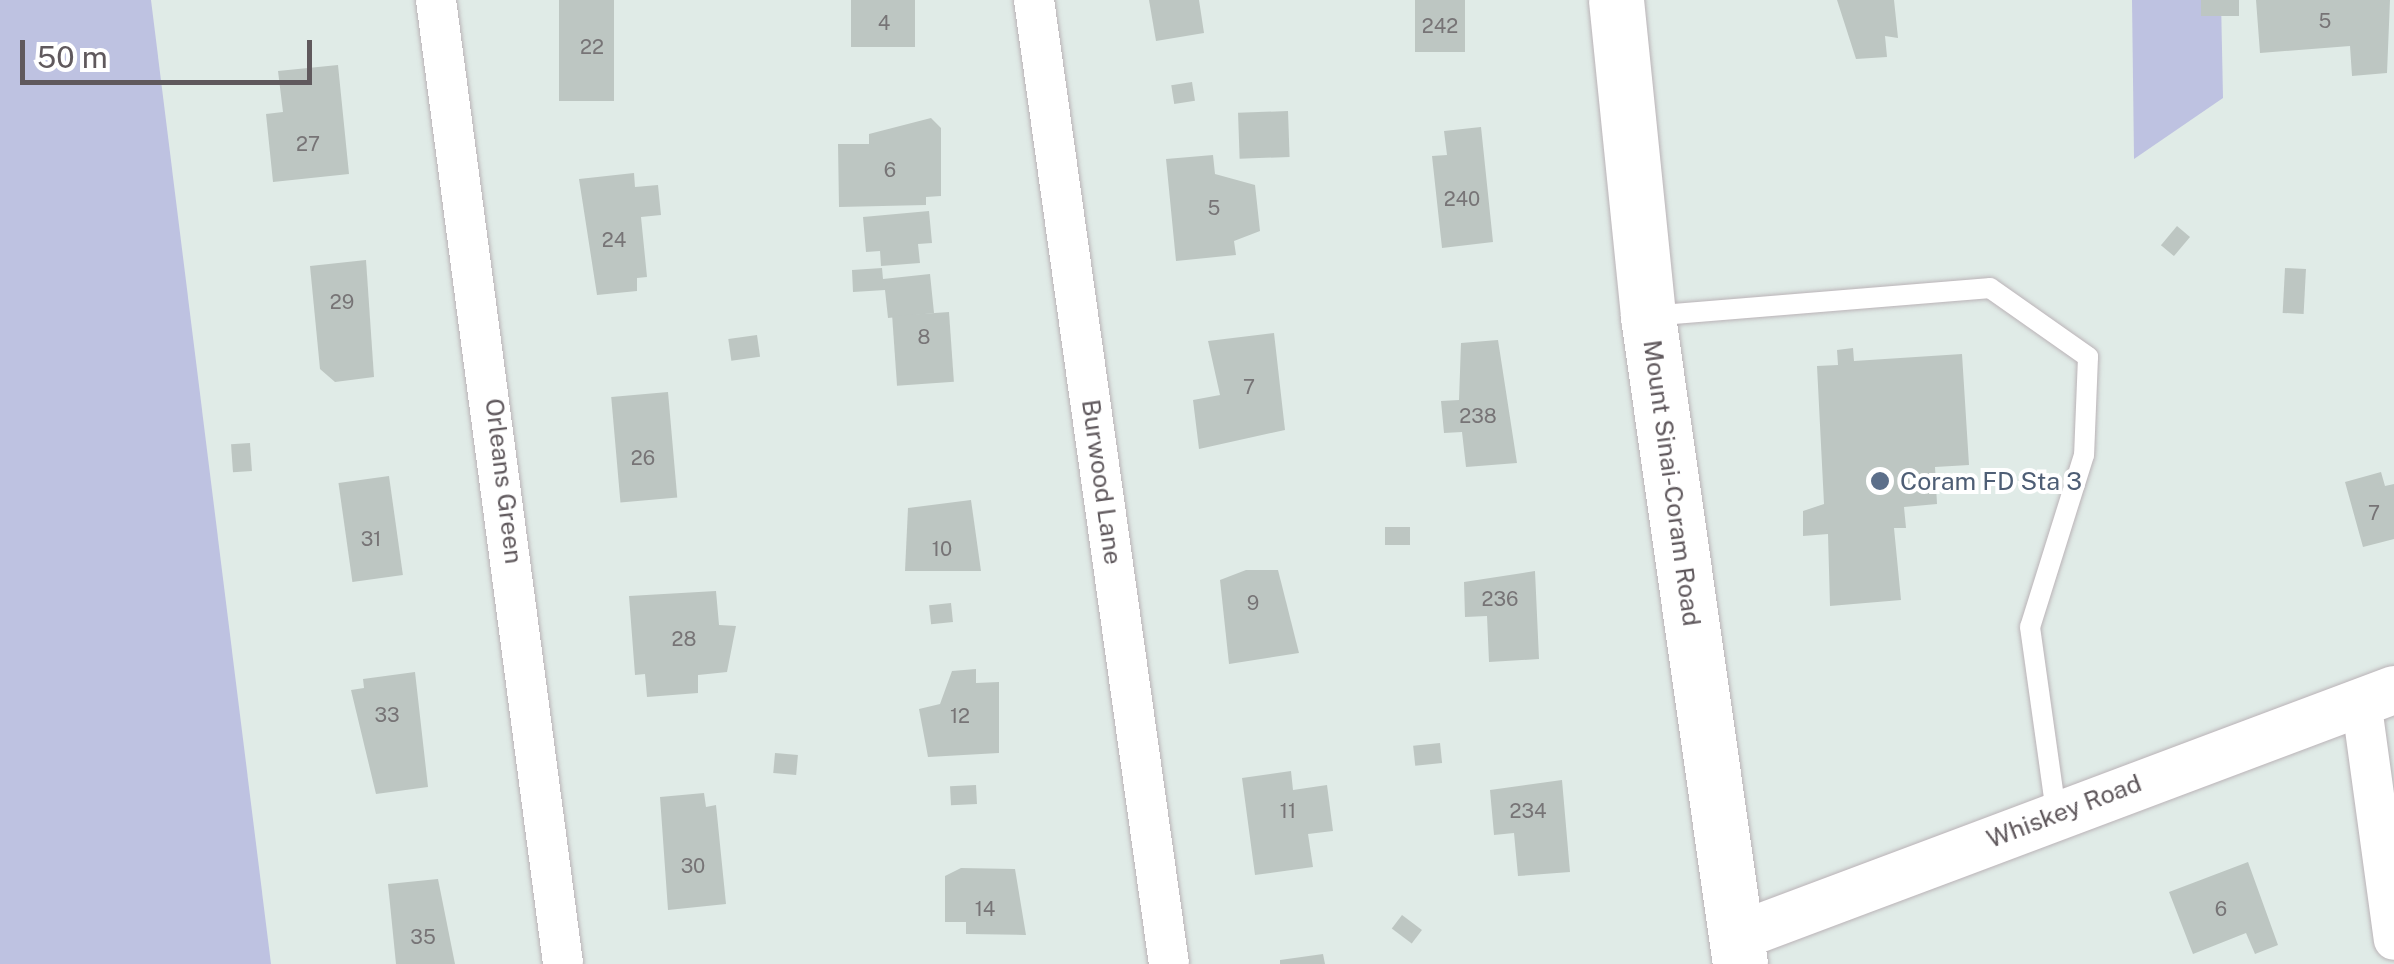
<!DOCTYPE html>
<style>
body{margin:0}
#map{position:relative;width:2394px;height:964px;overflow:hidden;background:#e0ebe7;font-family:"Public Sans",sans-serif}
div>[style]{position:absolute}
.green>*{inset:0;background:#bec2e1}
.building>*{inset:0;background:#bdc6c2;transform-origin:0 0}
.roads{filter:drop-shadow(0 0 2px #bab3b7) drop-shadow(0 0 2px #bab3b7)}
.service>*{height:20px;margin:-10px;padding:0 10px;transform-origin:10px;border-radius:10px;background:#fff}
.minor>*{height:40px;margin:-20px;padding:0 20px;transform-origin:20px;border-radius:20px;background:#fff}
.tertiary>*{height:48px;margin:-24px;padding:0 24px;transform-origin:24px;border-radius:24px;background:#fff}
.secondary>*{height:55px;margin:-27.5px;padding:0 27.5px;transform-origin:27.5px;border-radius:27.5px;background:#fff}
.dots>*{width:28px;height:28px;translate:-50% -50%;box-sizing:border-box;border:5px solid #fff;border-radius:50%}
span{translate:-50% -50%;white-space:nowrap;text-align:center;line-height:1.15;-webkit-text-stroke:8px #fff;paint-order:stroke}
.number-label{font-size:20px;color:#777476}
.number-label span{-webkit-text-stroke-width:0}
.street-label{font-size:25px;color:#60595d}
.service-label{font-size:25px;color:#4e5e75}
.left{translate:0 -50%;text-align:left}
.scale{position:absolute;left:20px;top:40px;width:292px;height:45px;box-sizing:border-box;border:5px solid #60595d;border-top:0;padding-left:12px;font-size:30px;line-height:35px;white-space:nowrap;color:#60595d;-webkit-text-stroke:8px #fff;paint-order:stroke}
</style>
<div id="map">
<div class="green">
<i style="clip-path:polygon(0 0,151px 0,271px 964px,0 964px)"></i>
<i style="clip-path:polygon(2132px 0,2221px 0,2223px 98px,2134px 159px)"></i>
</div>
<div class="building">
<i style="left:559px;top:0;width:55px;height:101px"></i>
<i style="left:851px;top:0;width:64px;height:47px"></i>
<i style="clip-path:polygon(1149px 0,1199px 0,1204px 33px,1156px 41px)"></i>
<i style="left:1415px;top:0;width:50px;height:52px"></i>
<i style="clip-path:polygon(1837px 0,1894px 0,1898px 38px,1885px 36px,1887px 57px,1856px 59px)"></i>
<i style="left:2201px;top:0;width:38px;height:16px"></i>
<i style="clip-path:polygon(2256px 0,2390px 0,2387px 73px,2352px 76px,2350px 46px,2260px 53px)"></i>
<i style="clip-path:polygon(338px 65px,349px 174px,273px 182px,266px 114px,283px 112px,278px 71px)"></i>
<i style="left:1192px;top:82px;width:19px;height:21px;rotate:81deg"></i>
<i style="left:1288px;top:111px;width:46px;height:50px;rotate:88deg"></i>
<i style="clip-path:polygon(931px 118px,941px 128px,941px 196px,926px 197px,926px 205px,839px 207px,838px 144px,869px 144px,869px 134px)"></i>
<i style="clip-path:polygon(1481px 127px,1493px 242px,1442px 248px,1432px 156px,1447px 155px,1444px 131px)"></i>
<i style="clip-path:polygon(1213px 155px,1215px 174px,1255px 185px,1260px 231px,1234px 241px,1236px 255px,1176px 261px,1166px 159px)"></i>
<i style="clip-path:polygon(634px 173px,635px 187px,658px 185px,661px 215px,641px 217px,647px 277px,637px 278px,637px 291px,597px 295px,579px 179px)"></i>
<i style="clip-path:polygon(929px 211px,932px 243px,918px 244px,920px 263px,881px 266px,880px 251px,866px 252px,863px 217px)"></i>
<i style="left:2177px;top:226px;width:17px;height:25px;rotate:40deg"></i>
<i style="clip-path:polygon(366px 260px,374px 377px,335px 382px,320px 369px,310px 266px)"></i>
<i style="clip-path:polygon(882px 268px,883px 279px,930px 274px,934px 313px,888px 318px,885px 290px,853px 292px,852px 270px)"></i>
<i style="left:2285px;top:268px;width:21px;height:45px;rotate:3deg"></i>
<i style="left:949px;top:312px;width:70px;height:57px;rotate:86deg"></i>
<i style="clip-path:polygon(1274px 333px,1285px 430px,1199px 449px,1193px 400px,1220px 395px,1208px 341px)"></i>
<i style="left:757px;top:335px;width:22px;height:29px;rotate:82deg"></i>
<i style="clip-path:polygon(1498px 340px,1517px 463px,1466px 467px,1462px 432px,1444px 433px,1441px 401px,1459px 400px,1461px 343px)"></i>
<i style="clip-path:polygon(1853px 348px,1854px 361px,1962px 354px,1969px 465px,1935px 467px,1937px 504px,1904px 507px,1906px 528px,1894px 528px,1901px 600px,1830px 606px,1828px 534px,1803px 536px,1803px 511px,1824px 504px,1817px 366px,1838px 365px,1837px 350px)"></i>
<i style="left:668px;top:392px;width:106px;height:57px;rotate:85deg"></i>
<i style="left:250px;top:443px;width:28px;height:19px;rotate:86deg"></i>
<i style="clip-path:polygon(2381px 472px,2385px 486px,2394px 484px,2394px 539px,2363px 547px,2345px 482px)"></i>
<i style="left:389px;top:476px;width:100px;height:51px;rotate:82deg"></i>
<i style="clip-path:polygon(971px 500px,981px 571px,905px 571px,908px 508px)"></i>
<i style="left:1385px;top:527px;width:25px;height:18px"></i>
<i style="clip-path:polygon(1246px 570px,1278px 570px,1299px 653px,1229px 664px,1220px 580px)"></i>
<i style="clip-path:polygon(1535px 571px,1539px 659px,1489px 662px,1487px 616px,1465px 617px,1464px 582px)"></i>
<i style="clip-path:polygon(716px 591px,719px 625px,736px 626px,727px 672px,698px 675px,698px 693px,647px 697px,645px 674px,635px 675px,629px 596px)"></i>
<i style="left:951px;top:603px;width:19px;height:22px;rotate:84deg"></i>
<i style="clip-path:polygon(976px 669px,976px 683px,999px 682px,999px 753px,928px 757px,919px 709px,940px 704px,952px 671px)"></i>
<i style="clip-path:polygon(415px 672px,428px 787px,376px 794px,351px 690px,364px 688px,363px 679px)"></i>
<i style="left:1440px;top:743px;width:20px;height:27px;rotate:84deg"></i>
<i style="left:775px;top:753px;width:23px;height:20px;rotate:5deg"></i>
<i style="clip-path:polygon(1291px 771px,1293px 790px,1327px 785px,1333px 831px,1308px 834px,1313px 867px,1255px 875px,1242px 778px)"></i>
<i style="clip-path:polygon(1562px 780px,1570px 872px,1518px 876px,1514px 833px,1494px 835px,1490px 790px)"></i>
<i style="left:976px;top:785px;width:19px;height:26px;rotate:87deg"></i>
<i style="clip-path:polygon(704px 793px,706px 807px,716px 805px,726px 904px,668px 910px,660px 797px)"></i>
<i style="clip-path:polygon(2248px 862px,2278px 945px,2255px 954px,2246px 933px,2193px 954px,2169px 892px)"></i>
<i style="clip-path:polygon(961px 868px,1015px 869px,1026px 935px,966px 934px,966px 922px,945px 922px,945px 876px)"></i>
<i style="clip-path:polygon(438px 879px,455px 964px,396px 964px,388px 884px)"></i>
<i style="left:1402px;top:915px;width:25px;height:17px;rotate:37deg"></i>
<i style="clip-path:polygon(1323px 954px,1325px 964px,1280px 964px,1280px 960px)"></i>
</div>
<div class="roads">
<div class="service">
<i style="left:1650px;top:316px;width:341px;rotate:-4.7deg"></i>
<i style="left:1990px;top:288px;width:120px;rotate:35.1deg"></i>
<i style="left:2088px;top:357px;width:98px;rotate:92.3deg"></i>
<i style="left:2084px;top:455px;width:180px;rotate:107.4deg"></i>
<i style="left:2030px;top:627px;width:188px;rotate:82deg"></i>
</div>
<div class="minor">
<i style="left:436px;top:0;width:972px;rotate:82.49deg"></i>
<i style="left:1034px;top:0;width:973px;rotate:82.03deg"></i>
<i style="left:2361px;top:700px;width:242px;rotate:82.2deg"></i>
</div>
<div class="tertiary">
<i style="left:1736px;top:937px;width:703px;rotate:-20.58deg"></i>
</div>
<div class="secondary">
<i style="left:1616px;top:0;width:319px;rotate:84.2deg"></i>
<i style="left:1648px;top:317px;width:654px;rotate:81.91deg"></i>
</div>
</div>
<div class="dots">
<i style="left:1880px;top:481px;background:#5c6f8a"></i>
</div>
<div class="number-label">
<span style="left:2325px;top:21px">5</span>
<span style="left:884px;top:23px">4</span>
<span style="left:1440px;top:26px">242</span>
<span style="left:592px;top:47px">22</span>
<span style="left:308px;top:144px">27</span>
<span style="left:890px;top:170px">6</span>
<span style="left:1462px;top:199px">240</span>
<span style="left:1214px;top:208px">5</span>
<span style="left:614px;top:240px">24</span>
<span style="left:342px;top:302px">29</span>
<span style="left:924px;top:337px">8</span>
<span style="left:1249px;top:387px">7</span>
<span style="left:1478px;top:416px">238</span>
<span style="left:643px;top:458px">26</span>
<span style="left:2374px;top:513px">7</span>
<span style="left:371px;top:539px">31</span>
<span style="left:942px;top:549px">10</span>
<span style="left:1500px;top:599px">236</span>
<span style="left:1253px;top:603px">9</span>
<span style="left:684px;top:639px">28</span>
<span style="left:387px;top:715px">33</span>
<span style="left:960px;top:716px">12</span>
<span style="left:1288px;top:811px">11</span>
<span style="left:1528px;top:811px">234</span>
<span style="left:693px;top:866px">30</span>
<span style="left:985px;top:909px">14</span>
<span style="left:2221px;top:909px">6</span>
<span style="left:423px;top:937px">35</span>
</div>
<div class="street-label">
<span style="left:504px;top:481px;rotate:83deg">Orleans Green</span>
<span style="left:1102px;top:482px;rotate:82deg">Burwood Lane</span>
<span style="left:1672px;top:483px;rotate:82deg">Mount Sinai-Coram Road</span>
<span style="left:2064px;top:811px;rotate:-21deg">Whiskey Road</span>
</div>
<div class="service-label">
<span class="left" style="left:1900px;top:481px">Coram FD Sta 3</span>
</div>
<div class="scale">50 m</div>
</div>
